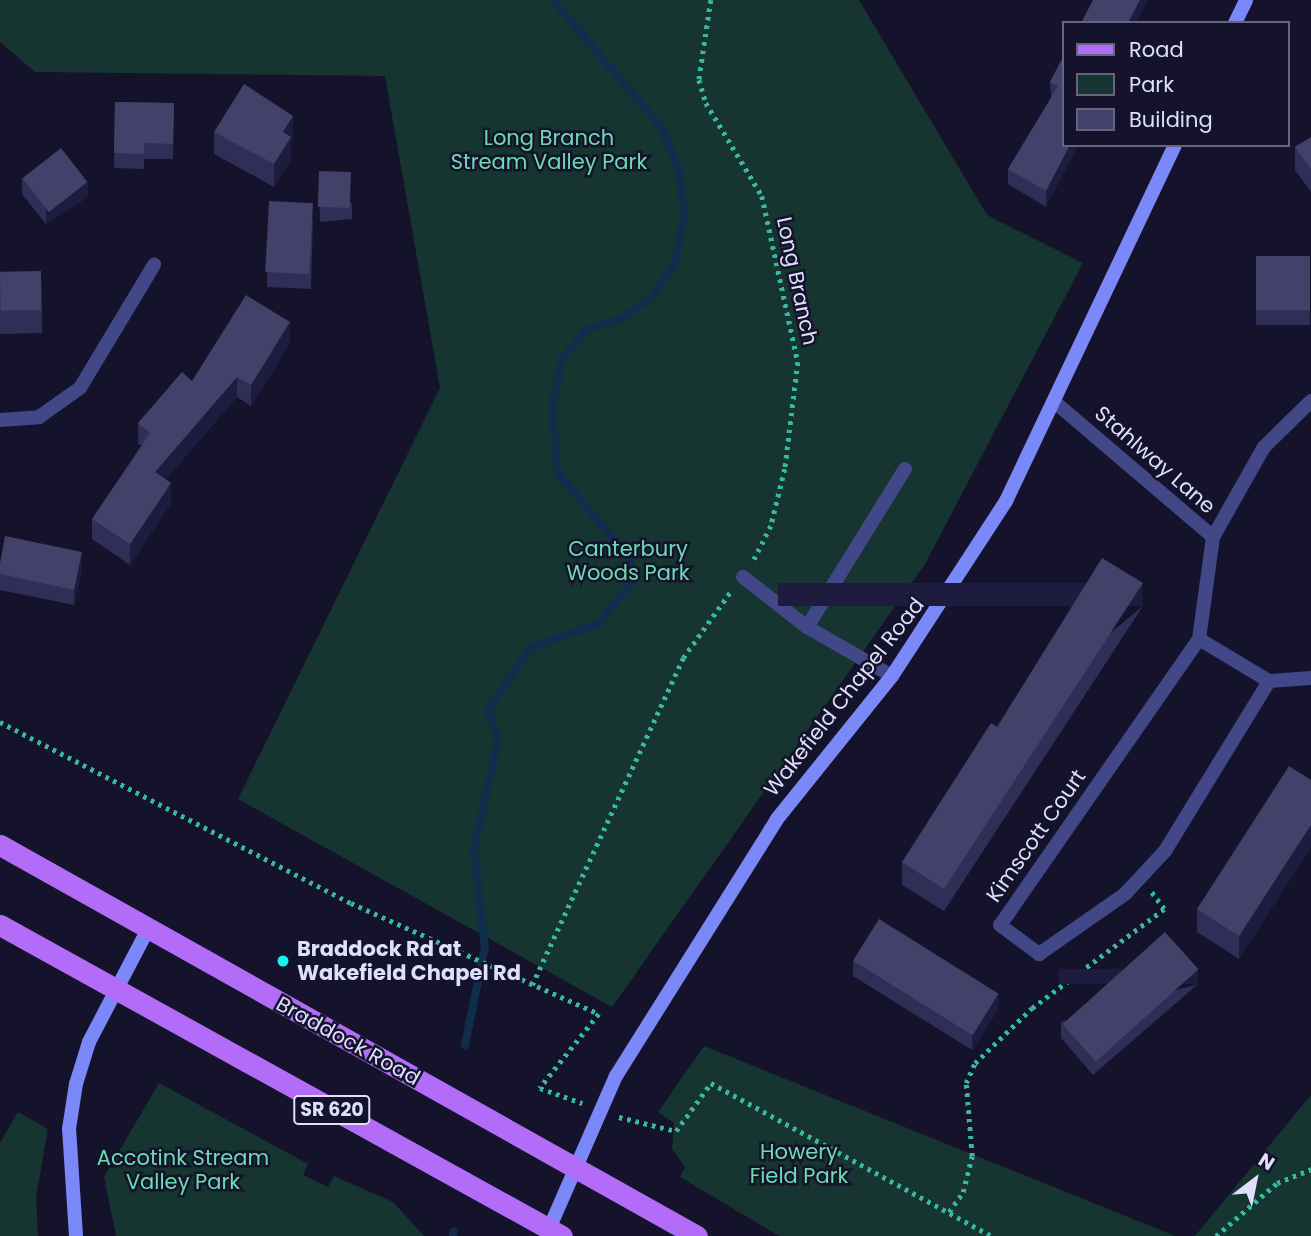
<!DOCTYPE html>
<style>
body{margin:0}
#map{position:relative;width:1311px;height:1236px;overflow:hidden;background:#14132b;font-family:Poppins,sans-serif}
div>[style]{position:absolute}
.green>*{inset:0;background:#163530}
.stream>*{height:8px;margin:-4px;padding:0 4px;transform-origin:4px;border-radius:4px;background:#102e4c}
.path>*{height:4.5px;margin-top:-2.25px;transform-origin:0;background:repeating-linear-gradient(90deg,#38b8a0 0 3.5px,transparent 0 8.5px)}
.lane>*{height:14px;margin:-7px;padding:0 7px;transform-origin:7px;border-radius:7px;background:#414787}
.street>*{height:14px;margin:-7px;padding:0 7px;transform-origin:7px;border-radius:7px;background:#414787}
.secondary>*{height:14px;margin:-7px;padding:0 7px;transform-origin:7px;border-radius:7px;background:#7b88f8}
.primary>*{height:21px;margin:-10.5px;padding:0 10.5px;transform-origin:10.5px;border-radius:10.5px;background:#b26cf7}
.wall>*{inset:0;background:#302d57;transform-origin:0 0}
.shaded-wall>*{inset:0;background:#1d1b3e;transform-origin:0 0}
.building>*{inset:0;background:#434069;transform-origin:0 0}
.dots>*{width:19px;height:19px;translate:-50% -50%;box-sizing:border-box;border:4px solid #14132b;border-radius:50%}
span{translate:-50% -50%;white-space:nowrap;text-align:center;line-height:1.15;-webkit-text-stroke:5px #14132b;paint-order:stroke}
.shield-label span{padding:2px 5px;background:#14132b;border:2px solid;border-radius:5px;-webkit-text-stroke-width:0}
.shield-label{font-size:19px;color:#dfdffd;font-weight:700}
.park-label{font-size:21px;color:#6ddbb2}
.street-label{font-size:21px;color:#dfdffd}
.poi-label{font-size:21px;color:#dfdffd;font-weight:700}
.left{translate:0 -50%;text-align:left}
.legend{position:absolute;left:1062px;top:21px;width:228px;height:126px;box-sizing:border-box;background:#14132b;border:2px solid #65657f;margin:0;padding:9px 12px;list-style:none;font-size:21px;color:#dfdffd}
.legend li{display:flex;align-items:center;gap:14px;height:35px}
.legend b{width:35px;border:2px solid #65657f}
.north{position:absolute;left:1220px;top:1145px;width:70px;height:70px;-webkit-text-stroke:5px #14132b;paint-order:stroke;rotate:32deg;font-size:19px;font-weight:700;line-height:28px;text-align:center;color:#dfdffd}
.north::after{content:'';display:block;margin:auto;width:24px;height:32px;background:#dfdffd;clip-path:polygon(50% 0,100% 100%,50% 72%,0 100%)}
</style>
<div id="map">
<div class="green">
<i style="clip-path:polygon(0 0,859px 0,987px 215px,1083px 263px,925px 564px,612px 1007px,238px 799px,440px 388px,385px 76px,35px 72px,0 42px)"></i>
<i style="clip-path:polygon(704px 1046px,1175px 1236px,779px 1236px,680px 1177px,685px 1167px,672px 1149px,674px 1123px,658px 1112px)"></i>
<i style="clip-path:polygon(159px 1083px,308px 1164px,303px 1175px,328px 1187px,334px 1176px,393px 1202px,424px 1236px,116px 1236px,104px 1177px)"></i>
<i style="clip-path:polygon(1311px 1095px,1311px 1236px,1195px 1236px)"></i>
<i style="clip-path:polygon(18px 1112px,48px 1129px,36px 1197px,38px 1236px,0 1236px,0 1143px)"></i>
</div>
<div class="stream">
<i style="left:465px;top:1045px;width:100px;rotate:-78.5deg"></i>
<i style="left:485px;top:947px;width:99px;rotate:-96.4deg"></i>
<i style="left:474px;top:849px;width:113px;rotate:-77.7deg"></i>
<i style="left:498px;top:739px;width:31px;rotate:-109deg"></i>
<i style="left:488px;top:710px;width:75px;rotate:-55.9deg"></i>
<i style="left:530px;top:648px;width:72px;rotate:-19.4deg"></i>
<i style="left:598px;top:624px;width:54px;rotate:-51deg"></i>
<i style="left:632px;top:582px;width:24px;rotate:-95deg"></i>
<i style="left:630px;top:558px;width:111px;rotate:-130.6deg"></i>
<i style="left:558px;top:474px;width:66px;rotate:-95.2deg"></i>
<i style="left:552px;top:408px;width:50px;rotate:-78.5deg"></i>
<i style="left:562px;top:359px;width:39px;rotate:-50deg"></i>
<i style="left:587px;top:329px;width:35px;rotate:-16deg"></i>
<i style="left:621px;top:319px;width:38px;rotate:-35deg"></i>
<i style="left:652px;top:297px;width:41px;rotate:-55.9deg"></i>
<i style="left:675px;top:263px;width:51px;rotate:-79.8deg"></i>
<i style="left:684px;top:213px;width:42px;rotate:-96.8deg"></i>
<i style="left:679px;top:171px;width:46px;rotate:-111.6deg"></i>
<i style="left:662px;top:128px;width:168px;rotate:-130.4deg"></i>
<i style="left:453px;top:1236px;width:5px;rotate:-79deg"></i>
</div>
<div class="path">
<i style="left:711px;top:0;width:81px;rotate:98.5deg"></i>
<i style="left:699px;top:80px;width:24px;rotate:73deg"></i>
<i style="left:706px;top:103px;width:109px;rotate:58.9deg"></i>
<i style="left:762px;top:196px;width:170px;rotate:77.8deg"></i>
<i style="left:798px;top:362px;width:108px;rotate:96.9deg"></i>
<i style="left:785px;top:469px;width:59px;rotate:103.8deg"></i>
<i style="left:771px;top:526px;width:40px;rotate:116.6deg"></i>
<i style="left:0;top:722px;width:395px;rotate:27.3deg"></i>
<i style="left:351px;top:903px;width:272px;rotate:24.1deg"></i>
<i style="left:599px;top:1014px;width:95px;rotate:128.6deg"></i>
<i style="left:540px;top:1088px;width:45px;rotate:19.7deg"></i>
<i style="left:532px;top:985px;width:360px;rotate:-65.2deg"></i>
<i style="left:683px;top:658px;width:82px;rotate:-54.4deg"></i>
<i style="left:619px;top:1117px;width:59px;rotate:13.8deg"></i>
<i style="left:676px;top:1131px;width:59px;rotate:-53.9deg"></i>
<i style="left:711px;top:1083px;width:320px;rotate:28.6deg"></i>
<i style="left:949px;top:1212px;width:24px;rotate:-55deg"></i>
<i style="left:963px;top:1192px;width:37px;rotate:-76deg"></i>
<i style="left:972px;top:1156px;width:73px;rotate:-94.7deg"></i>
<i style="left:966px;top:1083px;width:22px;rotate:-66deg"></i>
<i style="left:975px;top:1063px;width:79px;rotate:-44deg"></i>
<i style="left:1032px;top:1008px;width:165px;rotate:-36.9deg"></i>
<i style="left:1164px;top:909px;width:21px;rotate:-127deg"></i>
<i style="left:1216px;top:1236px;width:81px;rotate:-41deg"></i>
<i style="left:1277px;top:1183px;width:37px;rotate:-22deg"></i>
</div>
<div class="lane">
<i style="left:743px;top:577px;width:81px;rotate:38deg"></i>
<i style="left:892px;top:676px;width:98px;rotate:-150deg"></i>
<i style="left:807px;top:627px;width:186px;rotate:-58.2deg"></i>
</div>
<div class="street">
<i style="left:1311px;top:401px;width:66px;rotate:135.6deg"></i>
<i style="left:1264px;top:447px;width:103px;rotate:119.5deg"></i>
<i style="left:1213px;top:537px;width:103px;rotate:97.8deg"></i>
<i style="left:1199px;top:639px;width:82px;rotate:31deg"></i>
<i style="left:1269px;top:681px;width:42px;rotate:-4.1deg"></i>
<i style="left:1057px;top:404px;width:205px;rotate:40.4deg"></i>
<i style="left:0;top:420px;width:39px;rotate:-4deg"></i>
<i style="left:39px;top:417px;width:50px;rotate:-35.3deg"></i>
<i style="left:80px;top:388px;width:144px;rotate:-59deg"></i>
<i style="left:1199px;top:639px;width:348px;rotate:124.8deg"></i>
<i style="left:1000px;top:925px;width:49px;rotate:36.6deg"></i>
<i style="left:1039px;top:954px;width:105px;rotate:-34.9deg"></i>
<i style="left:1125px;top:894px;width:59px;rotate:-47.1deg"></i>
<i style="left:1165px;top:851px;width:199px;rotate:-58.5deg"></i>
</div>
<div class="secondary">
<i style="left:1235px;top:23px;width:25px;rotate:-64deg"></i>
<i style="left:549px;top:1229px;width:167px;rotate:-66.4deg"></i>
<i style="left:616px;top:1076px;width:303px;rotate:-57.9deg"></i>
<i style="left:777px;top:819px;width:184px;rotate:-51.2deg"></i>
<i style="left:892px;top:676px;width:209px;rotate:-56.9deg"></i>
<i style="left:1006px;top:501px;width:394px;rotate:-64.6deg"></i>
<i style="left:76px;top:1236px;width:107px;rotate:-93.7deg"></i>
<i style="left:69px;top:1129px;width:46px;rotate:-81.2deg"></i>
<i style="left:76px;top:1084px;width:44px;rotate:-72.8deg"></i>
<i style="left:89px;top:1042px;width:127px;rotate:-62.4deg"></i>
</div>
<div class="primary">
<i style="left:0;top:845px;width:799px;rotate:29.29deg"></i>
<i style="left:0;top:925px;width:642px;rotate:28.96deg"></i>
</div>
<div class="wall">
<i style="clip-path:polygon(1064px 55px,1046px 207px,1008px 184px,1008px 169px,1051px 98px,1050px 82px)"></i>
<i style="clip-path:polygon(115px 102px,174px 103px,173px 159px,144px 159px,144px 169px,114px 168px)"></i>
<i style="clip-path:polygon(214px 132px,293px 138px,291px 142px,291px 159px,274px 187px,214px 154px)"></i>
<i style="clip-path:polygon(1311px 137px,1311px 192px,1295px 170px,1295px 147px)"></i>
<i style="clip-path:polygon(319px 171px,352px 204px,352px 219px,320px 222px)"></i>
<i style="clip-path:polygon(22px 178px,88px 197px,46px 224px,22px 194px)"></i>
<i style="clip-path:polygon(313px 218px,311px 289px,267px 287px,267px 272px)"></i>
<i style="left:1256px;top:256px;width:54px;height:69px"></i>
<i style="clip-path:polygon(0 272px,42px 310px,42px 333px,0 334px)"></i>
<i style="clip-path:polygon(290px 343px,251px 406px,237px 397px,166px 479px,171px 503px,130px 565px,92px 539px,92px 519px,142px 446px,138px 444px,138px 423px,192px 381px)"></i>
<i style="clip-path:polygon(0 563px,82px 568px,74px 605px,0 590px)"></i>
<i style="clip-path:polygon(1143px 606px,944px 911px,902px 885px,902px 862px,997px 727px)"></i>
<i style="clip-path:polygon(1311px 780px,1239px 959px,1197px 932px,1197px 909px)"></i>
<i style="clip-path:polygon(853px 961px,999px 1008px,972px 1050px,853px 976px)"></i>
<i style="clip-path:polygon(1198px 984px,1093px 1075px,1061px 1038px,1061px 1022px)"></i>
</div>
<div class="shaded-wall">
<i style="clip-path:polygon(1140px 0,1148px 0,1136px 23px,1128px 23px)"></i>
<i style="clip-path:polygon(293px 116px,293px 138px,291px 142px,291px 159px,274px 187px,274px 164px,283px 132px)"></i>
<i style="clip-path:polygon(1070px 145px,1079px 145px,1046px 207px,1046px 191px)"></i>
<i style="clip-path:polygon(88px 182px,88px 197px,46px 224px,46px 209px)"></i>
<i style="clip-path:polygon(290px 322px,290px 343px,251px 406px,251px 385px)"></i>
<i style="clip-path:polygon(237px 377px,237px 397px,155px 492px,155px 472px)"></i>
<i style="clip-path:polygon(171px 483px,171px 503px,130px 565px,130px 544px)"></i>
<i style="clip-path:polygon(82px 552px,82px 568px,74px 605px,74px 590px)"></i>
<i style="left:1143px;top:583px;width:23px;height:365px;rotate:90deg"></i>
<i style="clip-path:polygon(1311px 825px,1311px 848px,1239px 959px,1239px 936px)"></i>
<i style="left:1198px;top:969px;width:15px;height:139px;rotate:90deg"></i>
<i style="clip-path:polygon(999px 993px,999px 1008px,972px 1050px,972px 1035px)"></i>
</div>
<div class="building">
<i style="clip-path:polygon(1093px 0,1140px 0,1128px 23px,1081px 23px)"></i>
<i style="clip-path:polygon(1064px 55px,1064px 145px,1070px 145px,1046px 191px,1008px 169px,1058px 86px,1050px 82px)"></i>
<i style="clip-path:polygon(244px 84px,293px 116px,283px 132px,291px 137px,274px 164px,214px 132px)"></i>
<i style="clip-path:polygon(115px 102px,174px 103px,173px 144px,144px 143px,144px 154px,114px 153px)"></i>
<i style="clip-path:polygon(1311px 137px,1311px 169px,1295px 147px)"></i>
<i style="left:61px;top:148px;width:43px;height:49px;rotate:52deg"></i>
<i style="left:319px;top:171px;width:32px;height:36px;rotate:2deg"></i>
<i style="left:269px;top:201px;width:44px;height:71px;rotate:3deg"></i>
<i style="left:1256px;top:256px;width:54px;height:54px"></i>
<i style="left:41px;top:271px;width:39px;height:41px;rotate:89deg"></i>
<i style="clip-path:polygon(246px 295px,290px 322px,251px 385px,237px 377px,155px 472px,171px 483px,130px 544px,92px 519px,150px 433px,138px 423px,182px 372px,192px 381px)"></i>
<i style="clip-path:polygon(5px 536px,82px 552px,74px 590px,0 574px,0 563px)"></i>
<i style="clip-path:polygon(1102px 558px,1143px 583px,944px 889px,902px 862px,991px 723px,997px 727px)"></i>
<i style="clip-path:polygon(1289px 766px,1311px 780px,1311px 825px,1239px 936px,1197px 909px)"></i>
<i style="left:879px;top:919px;width:141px;height:49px;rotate:32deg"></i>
<i style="left:1165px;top:932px;width:50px;height:138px;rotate:48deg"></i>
</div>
<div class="dots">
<i style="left:283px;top:961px;background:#16f2ed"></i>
</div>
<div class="shield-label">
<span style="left:332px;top:1110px">SR 620</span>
</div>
<div class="park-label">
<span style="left:549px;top:150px">Long Branch<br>Stream Valley Park</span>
<span style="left:628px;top:561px">Canterbury<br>Woods Park</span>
<span style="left:799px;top:1164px">Howery<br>Field Park</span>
<span style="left:183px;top:1170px">Accotink Stream<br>Valley Park</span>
</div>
<div class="street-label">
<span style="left:797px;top:281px;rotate:78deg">Long Branch</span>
<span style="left:1155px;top:460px;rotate:41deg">Stahlway Lane</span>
<span style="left:844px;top:697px;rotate:-52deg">Wakefield Chapel Road</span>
<span style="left:1036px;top:836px;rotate:-55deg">Kimscott Court</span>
<span style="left:348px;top:1041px;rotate:29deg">Braddock Road</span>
</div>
<div class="poi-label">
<span class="left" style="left:297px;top:961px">Braddock Rd at<br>Wakefield Chapel Rd</span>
</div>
<ul class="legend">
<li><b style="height:9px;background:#b26cf7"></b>Road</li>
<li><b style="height:19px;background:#163530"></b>Park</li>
<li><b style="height:19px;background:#434069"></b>Building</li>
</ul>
<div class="north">N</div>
</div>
